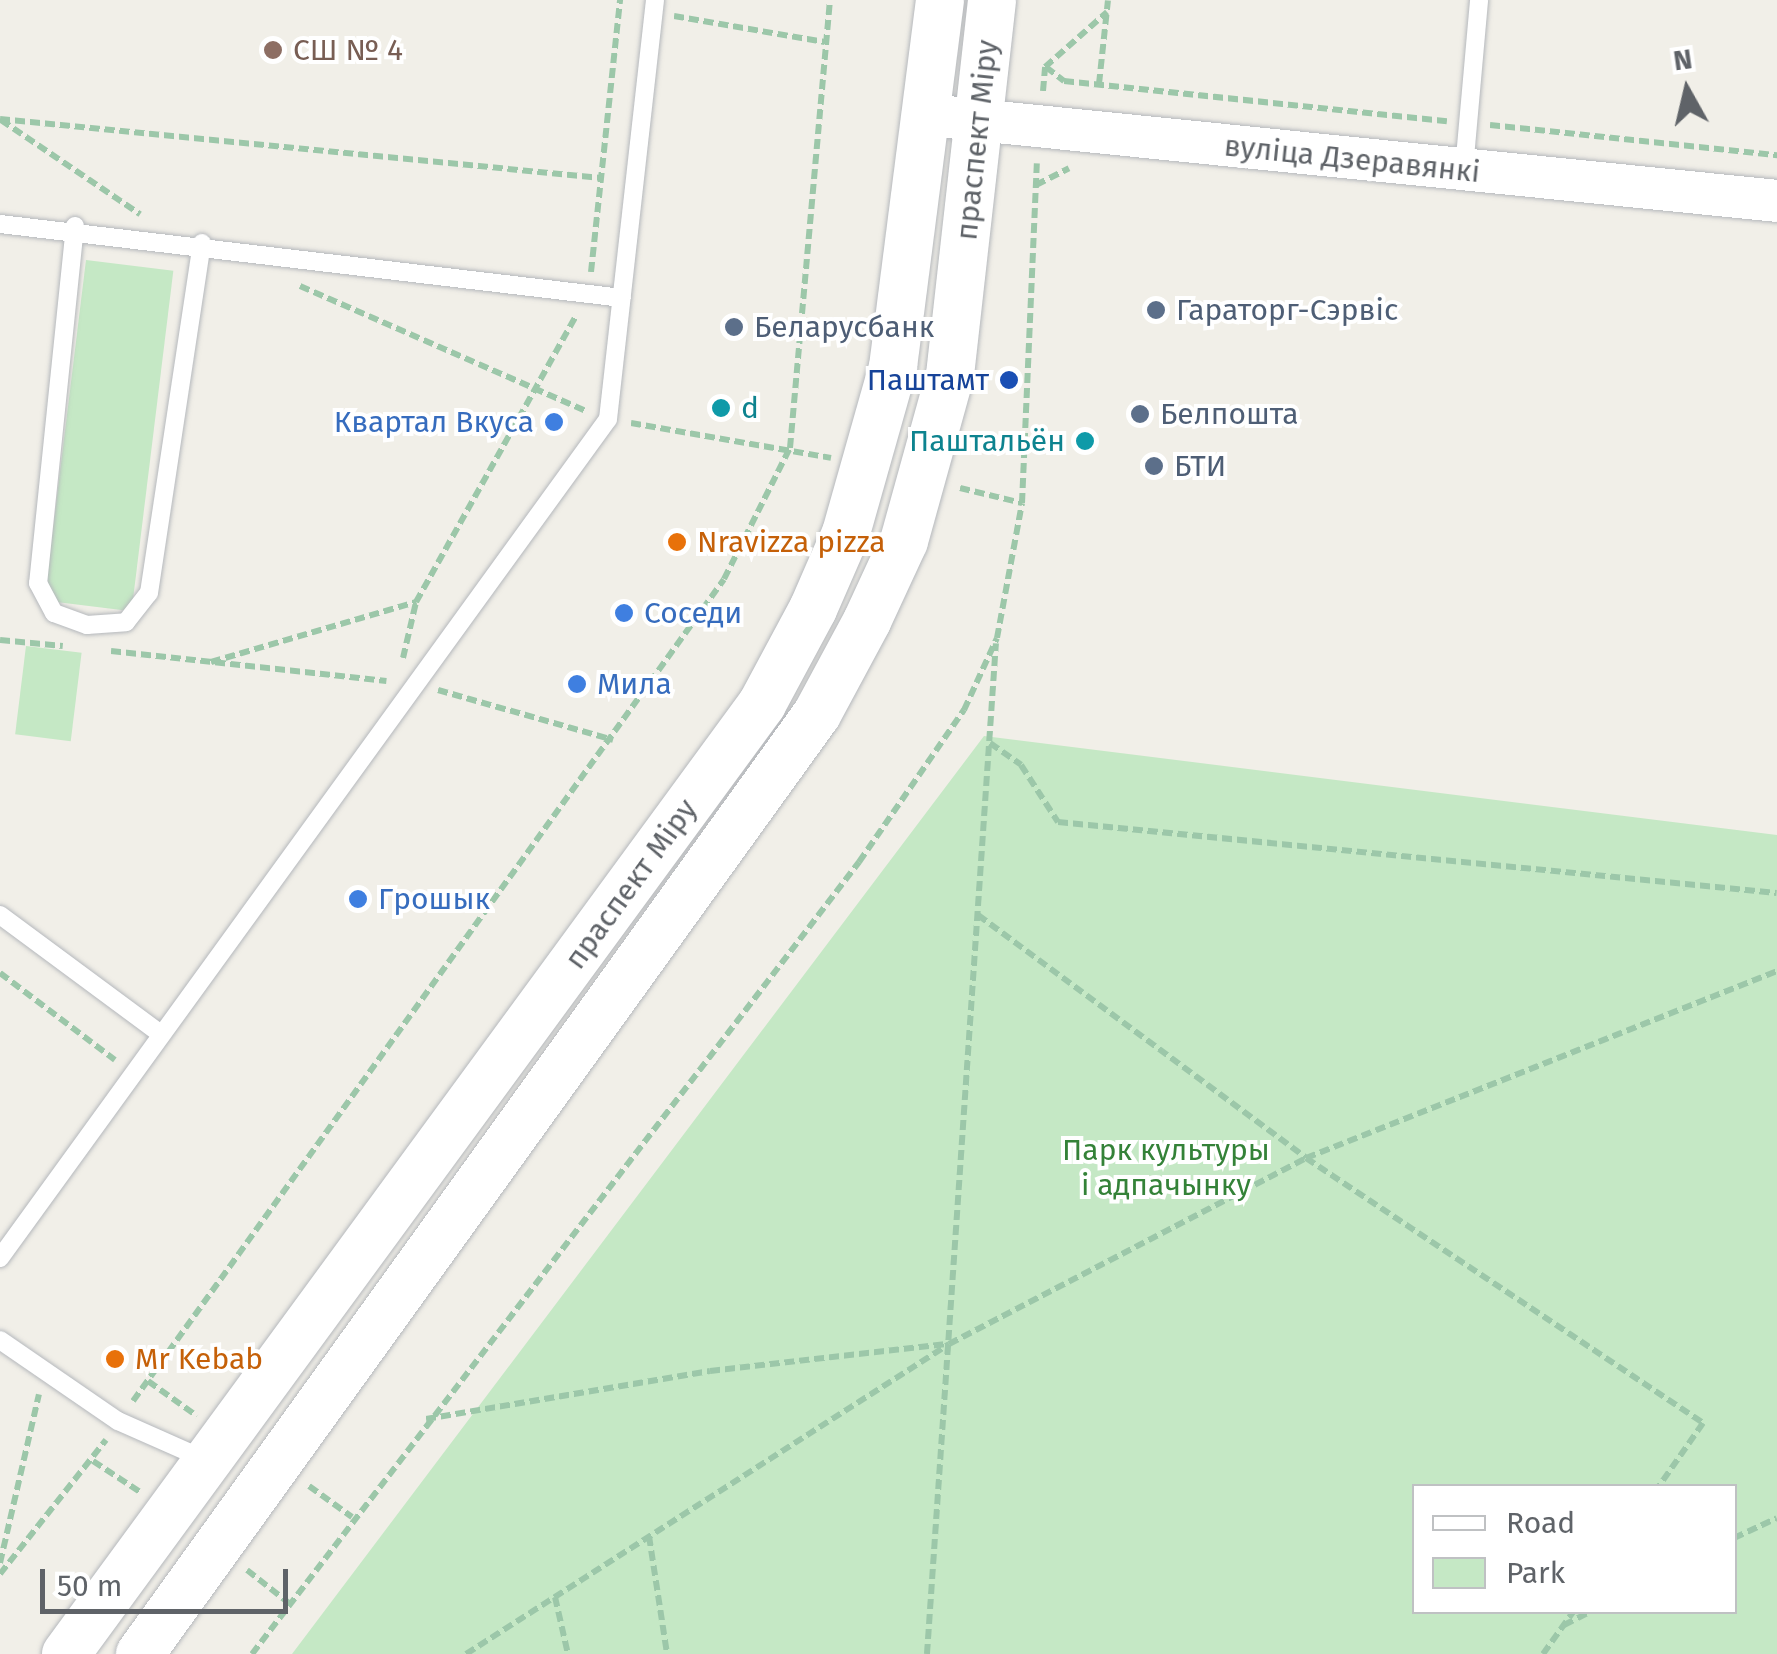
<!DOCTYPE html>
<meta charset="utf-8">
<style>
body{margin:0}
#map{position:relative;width:1777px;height:1654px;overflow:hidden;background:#f1efe8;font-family:"Fira Sans",sans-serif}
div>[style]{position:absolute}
.green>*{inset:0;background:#c5e8c5;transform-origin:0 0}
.path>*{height:6px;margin-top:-3px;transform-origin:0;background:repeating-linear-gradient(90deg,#9cc7a9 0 10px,transparent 0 15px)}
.roads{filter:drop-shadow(0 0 2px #b5b8bc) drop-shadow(0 0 2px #b5b8bc)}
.service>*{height:18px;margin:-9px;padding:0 9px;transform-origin:9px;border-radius:9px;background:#fff}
.tertiary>*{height:42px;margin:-21px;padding:0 21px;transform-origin:21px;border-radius:21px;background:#fff}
.secondary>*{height:48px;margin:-24px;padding:0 24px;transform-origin:24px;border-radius:24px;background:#fff}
.dots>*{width:28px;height:28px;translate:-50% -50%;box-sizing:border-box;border:5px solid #fff;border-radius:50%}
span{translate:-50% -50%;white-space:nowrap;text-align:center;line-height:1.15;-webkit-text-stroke:8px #fff;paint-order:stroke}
.education-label{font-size:30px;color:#785e54}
.left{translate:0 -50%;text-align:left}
.street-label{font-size:30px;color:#5f6368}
.service-label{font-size:30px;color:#4e5e75}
.transit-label{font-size:30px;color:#164399}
.right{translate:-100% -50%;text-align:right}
.culture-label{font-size:30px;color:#0d838f}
.shop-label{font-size:30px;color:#366cbe}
.food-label{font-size:30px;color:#c56008}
.park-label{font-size:30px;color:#348238}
.legend{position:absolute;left:1412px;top:1484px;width:325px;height:130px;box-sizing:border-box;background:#fff;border:2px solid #bfc1c3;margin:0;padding:12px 18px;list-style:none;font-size:30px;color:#5f6368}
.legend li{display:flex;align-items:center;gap:20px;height:50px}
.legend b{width:50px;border:2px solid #bfc1c3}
.north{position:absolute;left:1637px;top:40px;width:100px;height:100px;-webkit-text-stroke:8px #fff;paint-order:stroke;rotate:352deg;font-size:28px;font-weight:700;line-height:40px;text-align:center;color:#5f6368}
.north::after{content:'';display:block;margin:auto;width:35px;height:45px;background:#5f6368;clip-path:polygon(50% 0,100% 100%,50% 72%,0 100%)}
.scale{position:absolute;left:40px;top:1569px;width:248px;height:45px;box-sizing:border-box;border:5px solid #5f6368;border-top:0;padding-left:12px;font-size:30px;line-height:35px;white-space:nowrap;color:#5f6368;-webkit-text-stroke:8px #fff;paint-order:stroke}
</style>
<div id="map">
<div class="green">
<i style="left:86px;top:260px;width:88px;height:343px;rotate:7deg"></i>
<i style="left:26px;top:646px;width:56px;height:89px;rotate:7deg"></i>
<i style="clip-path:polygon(evenodd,984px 736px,1777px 835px,1777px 1654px,292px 1654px,984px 736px,1414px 1486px,1734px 1486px,1734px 1612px,1414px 1612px,1414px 1486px)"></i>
</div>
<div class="path">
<i style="left:674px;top:16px;width:153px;rotate:9.8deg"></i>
<i style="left:1046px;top:67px;width:23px;rotate:38deg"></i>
<i style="left:1064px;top:81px;width:385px;rotate:6deg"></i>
<i style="left:1099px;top:84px;width:84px;rotate:-83.9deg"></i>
<i style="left:1043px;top:91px;width:24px;rotate:-85deg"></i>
<i style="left:1045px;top:67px;width:83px;rotate:-41.6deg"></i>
<i style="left:0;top:119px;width:604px;rotate:5.61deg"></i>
<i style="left:1px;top:120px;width:168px;rotate:34.1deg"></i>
<i style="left:1490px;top:125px;width:289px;rotate:6deg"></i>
<i style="left:1036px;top:185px;width:37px;rotate:-27deg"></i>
<i style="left:591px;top:272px;width:274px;rotate:-83.9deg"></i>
<i style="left:300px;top:286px;width:312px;rotate:23.6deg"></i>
<i style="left:631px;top:423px;width:203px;rotate:9.9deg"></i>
<i style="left:960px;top:488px;width:64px;rotate:13.6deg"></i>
<i style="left:0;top:640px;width:63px;rotate:5.4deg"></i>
<i style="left:111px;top:651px;width:277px;rotate:6.2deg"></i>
<i style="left:403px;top:658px;width:57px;rotate:-76.9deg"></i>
<i style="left:211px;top:662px;width:214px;rotate:-16.3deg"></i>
<i style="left:416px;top:602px;width:328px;rotate:-60.8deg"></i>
<i style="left:438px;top:690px;width:182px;rotate:15.9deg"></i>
<i style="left:990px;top:743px;width:38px;rotate:35deg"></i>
<i style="left:1021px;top:765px;width:68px;rotate:57deg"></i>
<i style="left:1058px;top:822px;width:722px;rotate:5.64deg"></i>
<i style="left:978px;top:915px;width:408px;rotate:36.5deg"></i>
<i style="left:1306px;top:1158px;width:477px;rotate:33.7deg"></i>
<i style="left:1703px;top:1423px;width:77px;rotate:124.9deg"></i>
<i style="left:0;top:973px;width:144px;rotate:37.1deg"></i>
<i style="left:148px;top:1381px;width:60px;rotate:35.5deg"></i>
<i style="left:133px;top:1401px;width:1012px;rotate:-54.28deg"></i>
<i style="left:724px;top:579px;width:147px;rotate:-63.3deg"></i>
<i style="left:790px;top:448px;width:450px;rotate:-84.9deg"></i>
<i style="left:426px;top:1419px;width:288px;rotate:-9.6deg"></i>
<i style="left:710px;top:1371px;width:240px;rotate:-6.5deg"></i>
<i style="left:93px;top:1461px;width:56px;rotate:33.4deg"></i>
<i style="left:309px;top:1486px;width:53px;rotate:35.8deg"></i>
<i style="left:649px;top:1536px;width:119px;rotate:81.3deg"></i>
<i style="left:1734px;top:1538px;width:47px;rotate:-24.9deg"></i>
<i style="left:0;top:1563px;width:173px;rotate:-77deg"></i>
<i style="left:247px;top:1570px;width:53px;rotate:38.2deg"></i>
<i style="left:0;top:1574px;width:171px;rotate:-51.7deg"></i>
<i style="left:555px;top:1597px;width:58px;rotate:77.2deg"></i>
<i style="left:1564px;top:1625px;width:29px;rotate:-27deg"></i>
<i style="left:252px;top:1654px;width:998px;rotate:-52.53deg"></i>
<i style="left:859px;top:862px;width:185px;rotate:-55.4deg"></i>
<i style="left:964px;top:710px;width:79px;rotate:-65.4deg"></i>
<i style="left:997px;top:638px;width:137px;rotate:-79.5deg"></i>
<i style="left:1022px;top:503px;width:340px;rotate:-87.5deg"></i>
<i style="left:466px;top:1654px;width:574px;rotate:-32.69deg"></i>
<i style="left:949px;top:1344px;width:403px;rotate:-27.5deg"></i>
<i style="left:1306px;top:1158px;width:507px;rotate:-21.65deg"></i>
<i style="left:927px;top:1654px;width:1013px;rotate:-86.1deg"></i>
<i style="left:1543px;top:1654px;width:52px;rotate:-54.5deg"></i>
</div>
<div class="roads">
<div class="service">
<i style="left:1464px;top:169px;width:170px;rotate:-84.9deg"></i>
<i style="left:0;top:224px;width:626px;rotate:6.78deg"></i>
<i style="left:75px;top:226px;width:359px;rotate:95.9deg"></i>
<i style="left:38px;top:583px;width:34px;rotate:62deg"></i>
<i style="left:54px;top:613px;width:35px;rotate:20deg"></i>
<i style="left:87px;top:625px;width:39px;rotate:-4deg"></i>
<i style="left:126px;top:622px;width:37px;rotate:-52deg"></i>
<i style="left:149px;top:593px;width:354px;rotate:-81.4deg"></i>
<i style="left:0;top:915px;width:200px;rotate:36.5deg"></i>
<i style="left:0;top:1258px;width:1036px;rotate:-54.07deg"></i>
<i style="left:608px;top:419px;width:422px;rotate:-83.6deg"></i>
<i style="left:0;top:1340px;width:143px;rotate:34.5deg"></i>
<i style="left:118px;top:1421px;width:96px;rotate:23.9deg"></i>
</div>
<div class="tertiary">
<i style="left:928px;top:115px;width:853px;rotate:5.78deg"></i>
</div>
<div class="secondary">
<i style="left:66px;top:1654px;width:1178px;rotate:-53.77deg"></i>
<i style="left:762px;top:704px;width:108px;rotate:-61.8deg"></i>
<i style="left:813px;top:609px;width:83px;rotate:-66.5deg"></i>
<i style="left:846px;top:533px;width:173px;rotate:-74.2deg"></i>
<i style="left:893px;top:367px;width:370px;rotate:-82.7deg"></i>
<i style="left:140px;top:1654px;width:1158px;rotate:-54.24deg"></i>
<i style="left:817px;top:714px;width:106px;rotate:-61.7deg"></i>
<i style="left:867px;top:621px;width:88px;rotate:-65.2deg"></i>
<i style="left:904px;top:541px;width:172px;rotate:-74.5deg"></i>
<i style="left:950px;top:375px;width:377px;rotate:-83.6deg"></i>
</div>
</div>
<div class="dots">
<i style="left:273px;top:50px;background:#8d6e63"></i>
<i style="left:1156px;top:310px;background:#5c6f8a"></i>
<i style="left:734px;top:327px;background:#5c6f8a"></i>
<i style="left:1009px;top:380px;background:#1a4fb4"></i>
<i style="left:721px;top:408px;background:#0f9aa8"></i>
<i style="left:1140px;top:414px;background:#5c6f8a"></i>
<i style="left:554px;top:422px;background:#3f7fe0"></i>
<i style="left:1085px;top:441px;background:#0f9aa8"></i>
<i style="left:1154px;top:466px;background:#5c6f8a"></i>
<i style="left:677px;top:542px;background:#e8710a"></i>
<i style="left:624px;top:613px;background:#3f7fe0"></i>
<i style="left:577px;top:684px;background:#3f7fe0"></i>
<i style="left:358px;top:899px;background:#3f7fe0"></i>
<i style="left:115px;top:1359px;background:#e8710a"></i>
</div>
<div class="education-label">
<span class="left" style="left:293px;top:50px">СШ № 4</span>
</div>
<div class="street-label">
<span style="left:977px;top:140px;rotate:-84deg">праспект Міру</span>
<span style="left:1352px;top:159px;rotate:6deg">вуліца Дзеравянкі</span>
<span style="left:631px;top:884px;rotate:-54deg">праспект Міру</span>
</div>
<div class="service-label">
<span class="left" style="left:1176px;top:310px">Гараторг-Сэрвіс</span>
<span class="left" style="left:754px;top:327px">Беларусбанк</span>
<span class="left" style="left:1160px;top:414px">Белпошта</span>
<span class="left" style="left:1174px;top:466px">БТИ</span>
</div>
<div class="transit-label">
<span class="right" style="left:989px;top:380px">Паштамт</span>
</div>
<div class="culture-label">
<span class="left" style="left:741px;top:408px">d</span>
<span class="right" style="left:1065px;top:441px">Паштальён</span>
</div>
<div class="shop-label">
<span class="right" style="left:534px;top:422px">Квартал Вкуса</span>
<span class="left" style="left:644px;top:613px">Соседи</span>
<span class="left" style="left:597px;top:684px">Мила</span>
<span class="left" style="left:378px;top:899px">Грошык</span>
</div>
<div class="food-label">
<span class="left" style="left:697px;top:542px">Nravizza pizza</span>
<span class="left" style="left:135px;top:1359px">Mr Kebab</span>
</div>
<div class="park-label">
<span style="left:1166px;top:1167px">Парк культуры<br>і адпачынку</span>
</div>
<ul class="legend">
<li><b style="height:12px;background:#fff"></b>Road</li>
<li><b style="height:28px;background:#c5e8c5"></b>Park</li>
</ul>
<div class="north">N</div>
<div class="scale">50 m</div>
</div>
